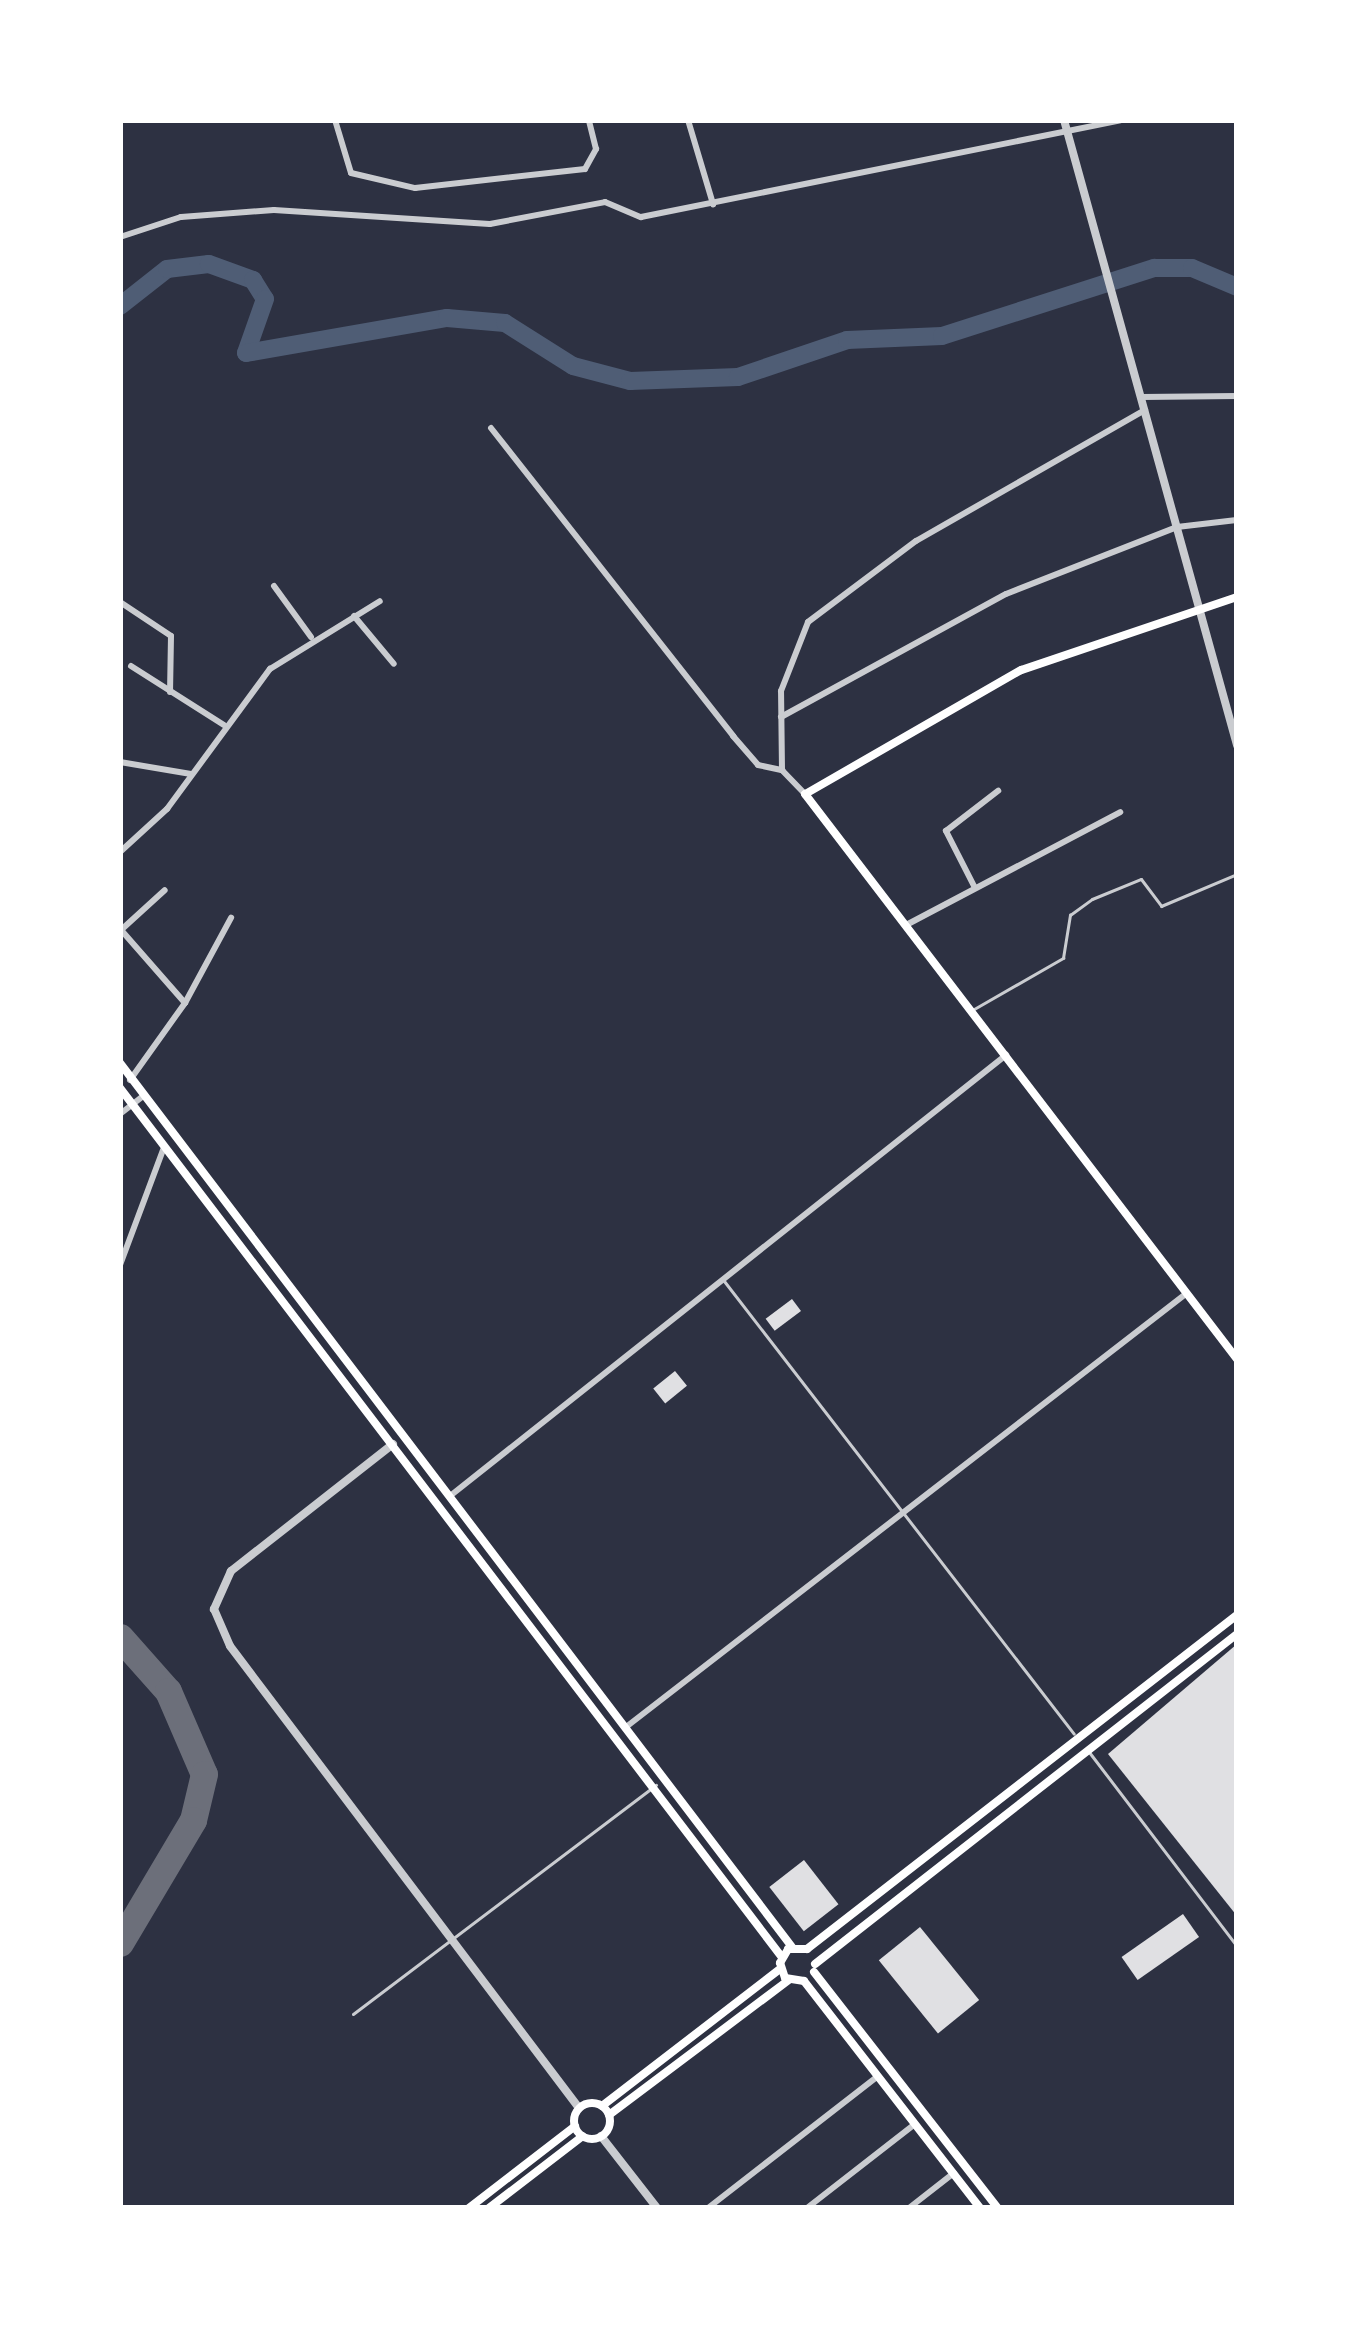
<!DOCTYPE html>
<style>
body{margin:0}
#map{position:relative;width:1357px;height:2328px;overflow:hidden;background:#2d3142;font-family:"Fira Sans",sans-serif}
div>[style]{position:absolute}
.river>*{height:18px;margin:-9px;padding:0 9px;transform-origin:9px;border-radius:9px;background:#4f5d75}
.taxiway>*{height:27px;margin:-13.5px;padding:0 13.5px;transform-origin:13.5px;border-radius:13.5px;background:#6c6f7a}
.building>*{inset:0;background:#e0e0e3;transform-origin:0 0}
.service>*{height:3px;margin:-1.5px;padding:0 1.5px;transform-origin:1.5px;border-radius:1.5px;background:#caccd0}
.minor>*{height:6px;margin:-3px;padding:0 3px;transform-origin:3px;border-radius:3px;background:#caccd0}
.tertiary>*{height:8px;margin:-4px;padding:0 4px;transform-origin:4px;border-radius:4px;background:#caccd0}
.secondary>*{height:8px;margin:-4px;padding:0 4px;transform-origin:4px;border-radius:4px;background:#fff}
.secondary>.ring{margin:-4px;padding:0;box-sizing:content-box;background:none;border:8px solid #fff;border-radius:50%}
span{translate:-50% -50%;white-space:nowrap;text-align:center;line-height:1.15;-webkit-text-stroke:9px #fff;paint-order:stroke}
.frame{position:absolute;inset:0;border:123px solid #fff;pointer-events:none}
</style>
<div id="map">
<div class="river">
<i style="left:120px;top:306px;width:60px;rotate:-38.2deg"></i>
<i style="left:167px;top:269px;width:42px;rotate:-6.8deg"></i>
<i style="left:209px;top:264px;width:47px;rotate:20deg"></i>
<i style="left:253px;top:280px;width:22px;rotate:58deg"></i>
<i style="left:265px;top:299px;width:57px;rotate:109.4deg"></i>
<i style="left:246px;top:353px;width:204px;rotate:-9.9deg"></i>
<i style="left:447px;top:318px;width:58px;rotate:4.9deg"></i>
<i style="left:505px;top:323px;width:80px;rotate:32.3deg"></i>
<i style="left:573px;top:366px;width:59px;rotate:14.7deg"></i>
<i style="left:630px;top:381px;width:108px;rotate:-2.1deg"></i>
<i style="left:738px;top:377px;width:115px;rotate:-18.7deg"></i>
<i style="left:847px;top:340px;width:95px;rotate:-2.4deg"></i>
<i style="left:942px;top:336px;width:223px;rotate:-17.8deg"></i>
<i style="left:1154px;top:268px;width:38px"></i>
<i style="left:1192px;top:268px;width:49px;rotate:22.9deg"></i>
</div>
<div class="taxiway">
<i style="left:120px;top:1637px;width:72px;rotate:48.4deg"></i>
<i style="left:168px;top:1691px;width:90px;rotate:66.6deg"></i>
<i style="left:204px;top:1774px;width:47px;rotate:103.4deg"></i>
<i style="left:193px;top:1820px;width:143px;rotate:120.7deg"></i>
</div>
<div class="building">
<i style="left:792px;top:1299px;width:15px;height:33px;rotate:53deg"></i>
<i style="left:675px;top:1371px;width:19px;height:28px;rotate:51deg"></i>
<i style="clip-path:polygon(1237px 1644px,1237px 1916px,1108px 1754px)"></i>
<i style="left:804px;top:1860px;width:56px;height:44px;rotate:52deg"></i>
<i style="left:1183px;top:1914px;width:28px;height:75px;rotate:55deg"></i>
<i style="left:920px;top:1927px;width:94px;height:53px;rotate:51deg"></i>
</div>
<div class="service">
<i style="left:974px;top:1009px;width:103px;rotate:-29.8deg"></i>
<i style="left:1063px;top:958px;width:44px;rotate:-80.8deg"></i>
<i style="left:1070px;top:915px;width:27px;rotate:-36deg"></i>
<i style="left:1092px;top:899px;width:53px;rotate:-22.2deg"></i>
<i style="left:1141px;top:879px;width:34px;rotate:53deg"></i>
<i style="left:1161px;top:906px;width:82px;rotate:-22.8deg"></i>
<i style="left:724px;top:1281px;width:572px;rotate:52.31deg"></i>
<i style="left:1089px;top:1752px;width:244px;rotate:52.7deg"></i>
<i style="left:353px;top:2014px;width:380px;rotate:-37.1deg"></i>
</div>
<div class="minor">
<i style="left:335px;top:120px;width:55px;rotate:73.2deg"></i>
<i style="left:351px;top:173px;width:66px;rotate:13.2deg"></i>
<i style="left:415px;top:188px;width:171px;rotate:-6.4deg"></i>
<i style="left:585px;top:169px;width:23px;rotate:-61deg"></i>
<i style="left:596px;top:149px;width:30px;rotate:-104deg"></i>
<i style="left:688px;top:120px;width:88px;rotate:73.4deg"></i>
<i style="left:120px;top:237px;width:64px;rotate:-18.2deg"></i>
<i style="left:181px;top:217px;width:93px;rotate:-4.3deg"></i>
<i style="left:274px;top:210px;width:216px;rotate:3.7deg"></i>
<i style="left:490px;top:224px;width:117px;rotate:-10.8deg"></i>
<i style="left:605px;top:202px;width:39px;rotate:23deg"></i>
<i style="left:641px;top:217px;width:489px;rotate:-11.4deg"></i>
<i style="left:1142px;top:397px;width:95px;rotate:-0.6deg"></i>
<i style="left:491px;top:428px;width:392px;rotate:51.8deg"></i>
<i style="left:733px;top:736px;width:38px;rotate:49deg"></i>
<i style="left:758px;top:765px;width:25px;rotate:12deg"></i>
<i style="left:274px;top:586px;width:63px;rotate:54deg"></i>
<i style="left:120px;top:602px;width:61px;rotate:33.7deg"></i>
<i style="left:171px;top:636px;width:56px;rotate:91deg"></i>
<i style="left:354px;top:616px;width:62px;rotate:50.2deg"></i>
<i style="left:131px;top:666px;width:110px;rotate:32.4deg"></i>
<i style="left:781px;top:717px;width:256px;rotate:-28.7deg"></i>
<i style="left:1006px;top:594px;width:184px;rotate:-21.4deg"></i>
<i style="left:1177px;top:527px;width:60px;rotate:-6.7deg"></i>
<i style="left:120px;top:762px;width:72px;rotate:9.6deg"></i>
<i style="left:805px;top:794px;width:33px;rotate:-134deg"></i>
<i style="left:782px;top:770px;width:79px;rotate:-90.7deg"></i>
<i style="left:781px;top:691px;width:74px;rotate:-68.6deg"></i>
<i style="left:808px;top:622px;width:135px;rotate:-36.9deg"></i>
<i style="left:916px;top:541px;width:264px;rotate:-29.8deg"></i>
<i style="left:120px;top:852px;width:64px;rotate:-42.5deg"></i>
<i style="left:167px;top:809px;width:174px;rotate:-53.7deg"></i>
<i style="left:270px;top:669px;width:129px;rotate:-31.7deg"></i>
<i style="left:974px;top:886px;width:62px;rotate:-117deg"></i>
<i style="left:946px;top:831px;width:66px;rotate:-37.6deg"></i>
<i style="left:908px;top:924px;width:240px;rotate:-27.8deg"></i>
<i style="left:185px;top:1003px;width:97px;rotate:-61.6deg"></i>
<i style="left:130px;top:1080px;width:95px;rotate:-54.5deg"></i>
<i style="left:185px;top:1003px;width:97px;rotate:-131.2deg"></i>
<i style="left:121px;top:930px;width:59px;rotate:-42.3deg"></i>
<i style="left:120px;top:1114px;width:28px;rotate:-38deg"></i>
<i style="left:120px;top:1265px;width:123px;rotate:-69.5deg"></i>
<i style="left:450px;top:1496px;width:710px;rotate:-38.42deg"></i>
<i style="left:626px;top:1727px;width:709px;rotate:-37.73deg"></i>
<i style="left:708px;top:2208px;width:215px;rotate:-37.8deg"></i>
<i style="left:807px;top:2208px;width:137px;rotate:-37.9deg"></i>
<i style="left:909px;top:2208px;width:57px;rotate:-37.9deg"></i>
</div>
<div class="tertiary">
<i style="left:1064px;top:120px;width:649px;rotate:74.53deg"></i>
<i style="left:393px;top:1444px;width:206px;rotate:141.9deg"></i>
<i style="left:231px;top:1571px;width:42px;rotate:114.1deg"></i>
<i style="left:214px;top:1609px;width:40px;rotate:66.6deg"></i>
<i style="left:230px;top:1646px;width:579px;rotate:52.93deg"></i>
<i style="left:601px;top:2136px;width:91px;rotate:52.1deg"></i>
</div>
<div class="secondary">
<i style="left:1237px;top:597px;width:228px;rotate:161.3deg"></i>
<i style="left:1021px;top:670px;width:249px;rotate:150.1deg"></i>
<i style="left:805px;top:794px;width:711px;rotate:52.6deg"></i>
<i style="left:120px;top:1063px;width:1110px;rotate:52.76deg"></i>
<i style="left:120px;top:1088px;width:1091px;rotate:52.71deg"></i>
<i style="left:807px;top:1949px;width:544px;rotate:-37.84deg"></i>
<i style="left:815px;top:1964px;width:536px;rotate:-38.03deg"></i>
<i style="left:814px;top:1972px;width:299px;rotate:52.1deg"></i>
<i style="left:804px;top:1981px;width:287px;rotate:52.2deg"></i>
<i style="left:804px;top:1981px;width:19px;rotate:-171deg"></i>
<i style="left:785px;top:1978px;width:16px;rotate:-108deg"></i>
<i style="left:780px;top:1963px;width:16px;rotate:-60deg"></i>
<i style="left:788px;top:1949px;width:19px"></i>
<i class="ring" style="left:574px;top:2103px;width:28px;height:28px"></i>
<i style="left:602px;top:2106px;width:225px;rotate:-37.6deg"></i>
<i style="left:609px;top:2115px;width:225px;rotate:-36.9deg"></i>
<i style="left:469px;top:2208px;width:134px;rotate:-37.7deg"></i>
<i style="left:489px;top:2208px;width:118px;rotate:-37.5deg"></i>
</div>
<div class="frame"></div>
</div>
